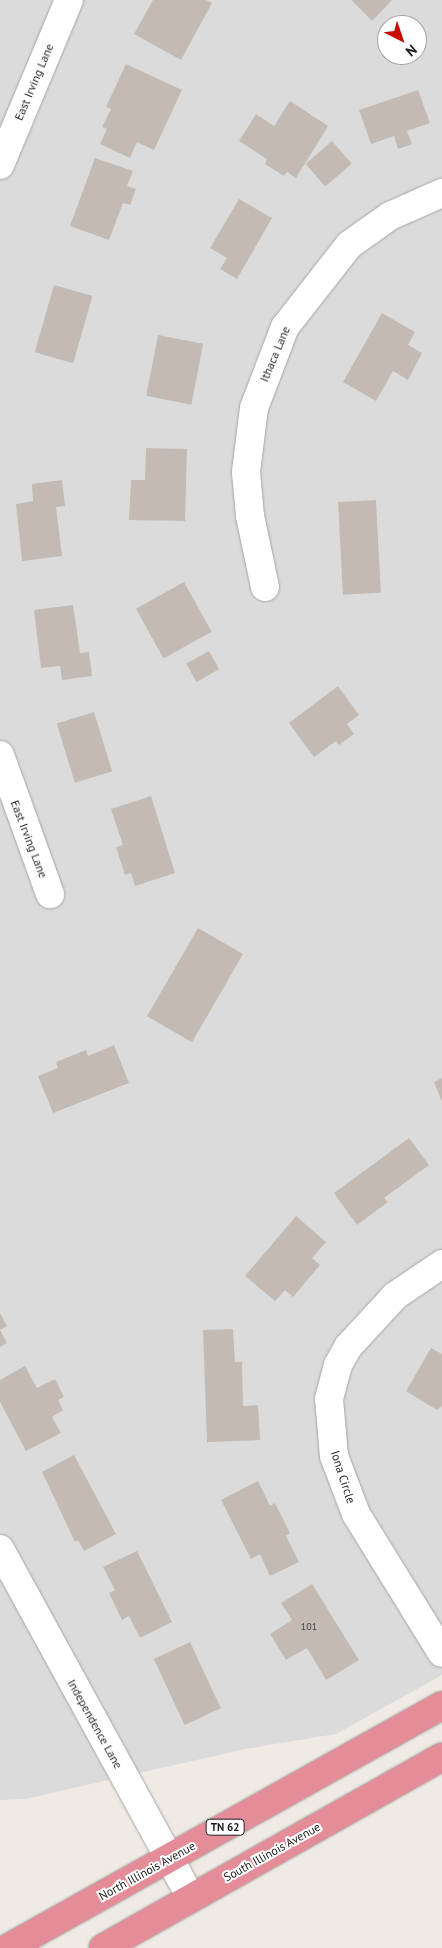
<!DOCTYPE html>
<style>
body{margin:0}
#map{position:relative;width:442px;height:1948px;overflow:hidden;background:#efebe4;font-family:"PT Sans",sans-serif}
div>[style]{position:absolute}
.residential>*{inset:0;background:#dcdbdb}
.building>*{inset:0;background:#c3bbb3;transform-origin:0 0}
.roads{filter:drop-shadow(0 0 1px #a5a5a5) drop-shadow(0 0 1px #a5a5a5)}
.street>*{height:28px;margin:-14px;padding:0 14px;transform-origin:14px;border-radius:14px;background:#fff}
.highway>*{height:28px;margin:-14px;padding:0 14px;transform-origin:14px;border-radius:14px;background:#e58c99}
span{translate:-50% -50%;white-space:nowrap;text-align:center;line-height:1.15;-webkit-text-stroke:4px #fff;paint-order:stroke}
.number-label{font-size:10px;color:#474543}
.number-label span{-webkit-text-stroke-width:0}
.shield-label span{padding:1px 4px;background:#fff;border:1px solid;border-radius:4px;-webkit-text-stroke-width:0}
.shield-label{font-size:11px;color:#1e1e1e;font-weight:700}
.street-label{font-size:12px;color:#1e1e1e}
.north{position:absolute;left:377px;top:15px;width:50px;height:50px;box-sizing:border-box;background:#fff;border:1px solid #a5a5a5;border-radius:50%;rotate:139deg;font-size:14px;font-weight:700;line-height:20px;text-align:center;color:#1e1e1e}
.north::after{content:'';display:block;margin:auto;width:18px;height:22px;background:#c80c04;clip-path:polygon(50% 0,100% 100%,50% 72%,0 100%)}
</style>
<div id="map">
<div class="residential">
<i style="clip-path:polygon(evenodd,0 0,442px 0,442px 1675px,336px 1734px,245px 1749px,25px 1799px,0 1800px,0 0,387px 25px,417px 25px,417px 55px,387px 55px,387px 25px)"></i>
</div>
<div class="building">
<i style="clip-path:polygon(153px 0,206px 0,212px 3px,181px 60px,134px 34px)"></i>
<i style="clip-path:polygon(351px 0,392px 0,372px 21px)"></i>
<i style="clip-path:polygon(126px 64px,182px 90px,154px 150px,137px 142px,130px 158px,100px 144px,107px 129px,102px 127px,111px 109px,106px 107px)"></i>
<i style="clip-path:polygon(418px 90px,430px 123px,407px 131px,412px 144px,398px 149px,394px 136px,371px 144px,359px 110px)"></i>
<i style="clip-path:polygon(290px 101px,328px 126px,296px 178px,287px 172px,284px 176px,265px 164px,267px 159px,239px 141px,256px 114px,274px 126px)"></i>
<i style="left:332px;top:141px;width:30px;height:35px;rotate:49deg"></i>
<i style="clip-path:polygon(95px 158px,133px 171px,127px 186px,136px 189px,130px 205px,123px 203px,109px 240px,70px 226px)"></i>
<i style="clip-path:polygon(239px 199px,272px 218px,237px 279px,220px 269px,227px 258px,210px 248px)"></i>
<i style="left:54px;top:285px;width:40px;height:70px;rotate:16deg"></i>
<i style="clip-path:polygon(382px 313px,415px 332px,408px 345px,422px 353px,408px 380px,393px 371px,376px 401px,343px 382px)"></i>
<i style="left:158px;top:335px;width:46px;height:62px;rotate:11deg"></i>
<i style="clip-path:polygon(146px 448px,187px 449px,185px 521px,129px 520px,131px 480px,145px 480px)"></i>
<i style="clip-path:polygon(62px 480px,65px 506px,56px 507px,62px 556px,22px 561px,16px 504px,33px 501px,32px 484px)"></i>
<i style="left:376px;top:500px;width:93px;height:38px;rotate:87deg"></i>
<i style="left:184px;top:582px;width:57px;height:55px;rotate:61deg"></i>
<i style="clip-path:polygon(73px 605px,80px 653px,89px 652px,92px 676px,62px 680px,60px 666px,41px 668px,34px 610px)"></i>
<i style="left:209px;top:651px;width:21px;height:26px;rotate:61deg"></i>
<i style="clip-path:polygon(338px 686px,359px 715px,347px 724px,354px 734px,339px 745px,336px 741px,314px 757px,289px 723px)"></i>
<i style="left:94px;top:712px;width:62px;height:39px;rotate:73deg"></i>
<i style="clip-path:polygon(151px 796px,175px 873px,135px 886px,131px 873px,125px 875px,116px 847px,123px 845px,111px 809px)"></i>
<i style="left:198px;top:928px;width:52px;height:102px;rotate:30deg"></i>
<i style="clip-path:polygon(114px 1045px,129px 1083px,53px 1113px,38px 1076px,58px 1068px,56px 1062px,86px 1050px,88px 1056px)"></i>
<i style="clip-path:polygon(442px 1078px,442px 1102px,434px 1082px)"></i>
<i style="clip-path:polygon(409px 1138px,429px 1165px,384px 1198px,388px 1202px,357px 1225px,334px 1193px)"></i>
<i style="clip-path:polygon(296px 1216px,326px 1242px,312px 1258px,320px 1265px,293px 1297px,285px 1290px,275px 1301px,245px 1276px)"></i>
<i style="clip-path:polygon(0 1313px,7px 1326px,0 1330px,7px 1343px,0 1347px)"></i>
<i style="clip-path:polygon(233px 1329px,235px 1362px,242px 1362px,243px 1406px,258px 1405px,260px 1440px,207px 1442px,203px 1330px)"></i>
<i style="clip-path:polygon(431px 1348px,442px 1354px,442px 1406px,437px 1410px,406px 1391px)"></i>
<i style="clip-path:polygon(25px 1366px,37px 1388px,55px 1379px,64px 1397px,58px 1400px,63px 1410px,52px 1417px,61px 1433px,26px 1451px,0 1402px,0 1380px)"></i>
<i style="clip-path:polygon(74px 1455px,116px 1534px,84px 1551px,78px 1540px,75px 1542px,42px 1472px)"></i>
<i style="clip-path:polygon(258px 1481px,270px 1506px,275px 1503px,290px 1533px,286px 1536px,299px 1562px,270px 1576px,260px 1554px,251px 1559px,221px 1500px)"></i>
<i style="clip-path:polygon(137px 1551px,172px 1622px,140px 1638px,129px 1616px,122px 1620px,109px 1593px,115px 1590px,103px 1567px)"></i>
<i style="clip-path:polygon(312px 1584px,359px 1660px,326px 1680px,307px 1648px,286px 1660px,270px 1634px,292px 1620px,281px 1603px)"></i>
<i style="left:190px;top:1642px;width:73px;height:40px;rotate:65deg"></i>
</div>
<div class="roads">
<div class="street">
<i style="left:0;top:165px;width:179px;rotate:-67.3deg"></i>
<i style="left:265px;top:587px;width:73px;rotate:-101.9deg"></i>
<i style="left:250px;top:516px;width:44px;rotate:-95.2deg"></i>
<i style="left:246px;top:472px;width:64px;rotate:-82.9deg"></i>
<i style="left:254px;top:408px;width:87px;rotate:-69.1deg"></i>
<i style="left:285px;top:327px;width:104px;rotate:-52deg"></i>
<i style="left:349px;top:245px;width:50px;rotate:-35.3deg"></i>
<i style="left:390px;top:216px;width:57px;rotate:-23.9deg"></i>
<i style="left:0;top:755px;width:148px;rotate:70.2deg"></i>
<i style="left:442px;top:1264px;width:57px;rotate:145.8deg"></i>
<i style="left:395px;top:1296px;width:69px;rotate:132.7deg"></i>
<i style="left:348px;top:1347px;width:21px;rotate:119deg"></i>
<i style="left:338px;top:1365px;width:35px;rotate:105deg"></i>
<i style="left:329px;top:1399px;width:57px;rotate:85deg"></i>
<i style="left:334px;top:1456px;width:62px;rotate:69.2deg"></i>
<i style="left:356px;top:1514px;width:163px;rotate:58.3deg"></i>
<i style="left:0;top:1549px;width:398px;rotate:61.3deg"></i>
</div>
<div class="highway">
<i style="left:8px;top:1948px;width:497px;rotate:-29.2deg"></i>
<i style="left:103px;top:1948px;width:389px;rotate:-29.4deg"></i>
</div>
</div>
<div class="number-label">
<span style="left:309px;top:1627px">101</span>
</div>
<div class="shield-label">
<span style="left:225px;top:1827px">TN 62</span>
</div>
<div class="street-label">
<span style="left:34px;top:82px;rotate:-67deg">East Irving Lane</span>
<span style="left:275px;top:354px;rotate:-67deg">Ithaca Lane</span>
<span style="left:29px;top:839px;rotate:69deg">East Irving Lane</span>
<span style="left:343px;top:1477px;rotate:72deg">Iona Circle</span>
<span style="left:95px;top:1724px;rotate:61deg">Independence Lane</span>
<span style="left:272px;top:1852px;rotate:-29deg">South Illinois Avenue</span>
<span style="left:147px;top:1871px;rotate:-29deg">North Illinois Avenue</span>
</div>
<div class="north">N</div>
</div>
